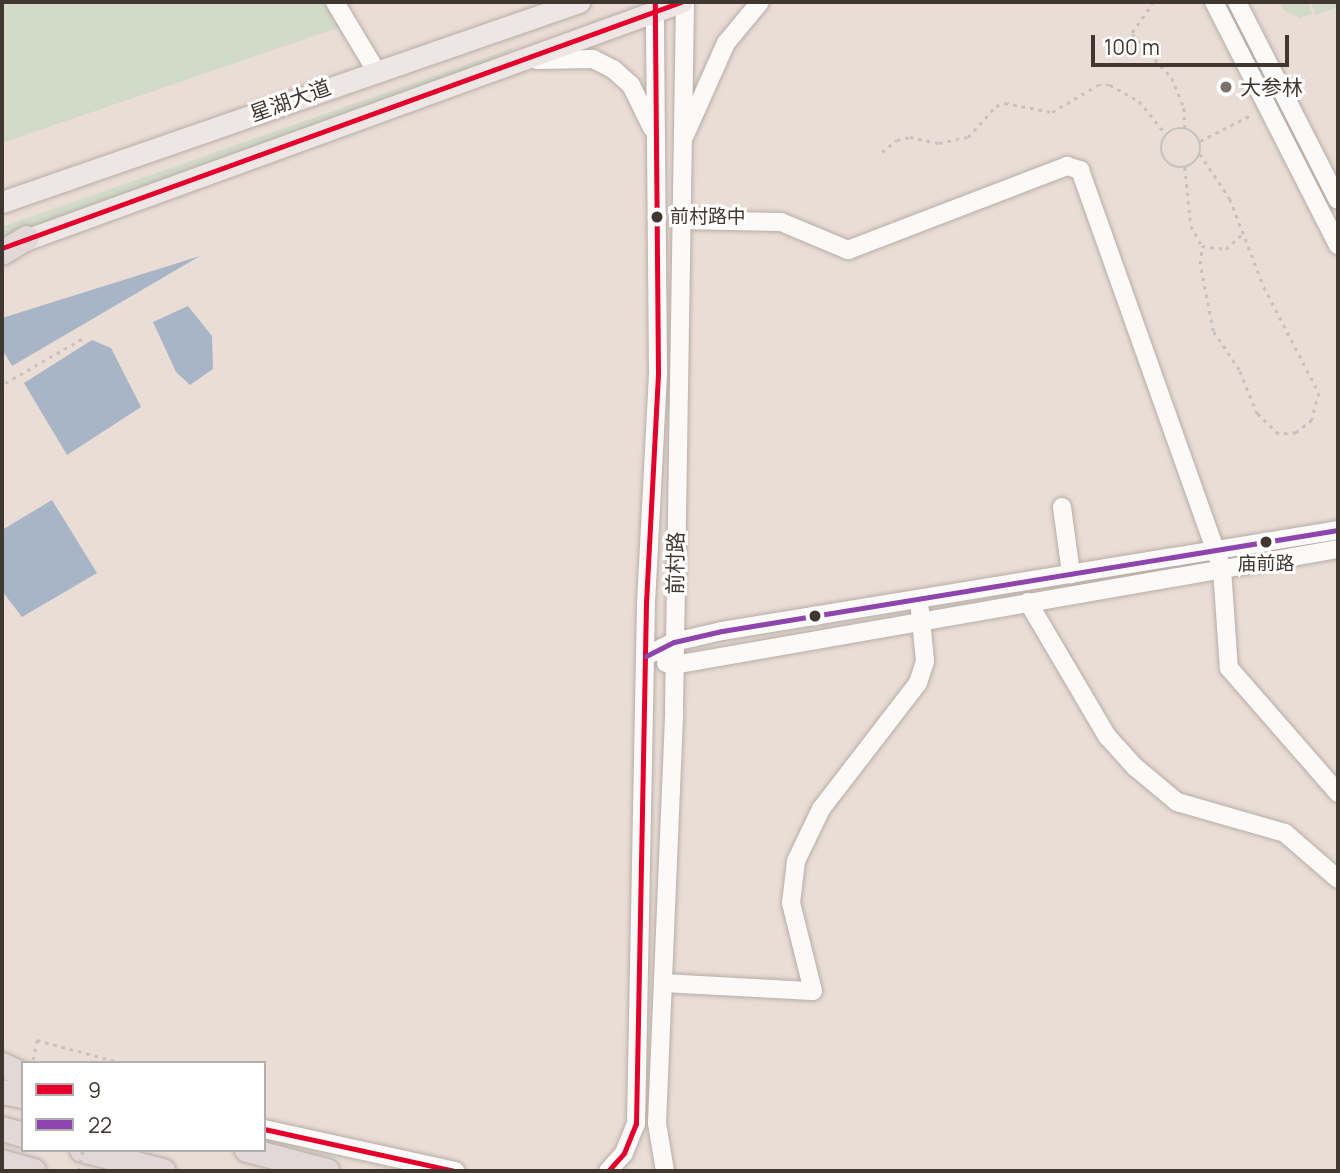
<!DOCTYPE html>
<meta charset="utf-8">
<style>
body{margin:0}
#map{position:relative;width:1340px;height:1173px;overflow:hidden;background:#eaddd5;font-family:Manrope,"Noto Sans SC",sans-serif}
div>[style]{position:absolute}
.green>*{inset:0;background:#d2dac8}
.water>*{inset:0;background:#a8b5c6}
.path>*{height:2.5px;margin-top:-1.25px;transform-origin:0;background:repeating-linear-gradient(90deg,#c6c2bf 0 3.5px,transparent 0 8.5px)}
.path>.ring{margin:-1.25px;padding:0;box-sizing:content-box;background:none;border:2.5px solid #c6c2bf;border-radius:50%}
.roads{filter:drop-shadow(0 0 2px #b7ada6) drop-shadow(0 0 2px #b7ada6)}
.minor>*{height:18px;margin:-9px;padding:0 9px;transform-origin:9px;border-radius:9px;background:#fcfaf9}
.major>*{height:21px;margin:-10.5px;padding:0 10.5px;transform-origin:10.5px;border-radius:10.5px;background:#ede6e5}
.highway>*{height:24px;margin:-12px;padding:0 12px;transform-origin:12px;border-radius:12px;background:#e3d8d8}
.path-bridge>*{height:2.5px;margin-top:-1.25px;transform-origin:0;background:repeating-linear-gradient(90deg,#c6c2bf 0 3.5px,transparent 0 8.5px)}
.bus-1>*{height:5px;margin:-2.5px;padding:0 2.5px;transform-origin:2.5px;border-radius:2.5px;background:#e4002b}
.bus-2>*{height:5px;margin:-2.5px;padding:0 2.5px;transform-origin:2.5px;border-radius:2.5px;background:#8e44ad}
.dots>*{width:19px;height:19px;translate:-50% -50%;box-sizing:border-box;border:4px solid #fff;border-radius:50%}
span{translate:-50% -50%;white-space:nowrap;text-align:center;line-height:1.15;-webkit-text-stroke:6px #fff;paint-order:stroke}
.bus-label{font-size:19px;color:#403730}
.left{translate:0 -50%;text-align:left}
.poi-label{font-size:21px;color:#403730}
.street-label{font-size:21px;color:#403730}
.frame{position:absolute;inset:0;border:4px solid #403730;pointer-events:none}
.legend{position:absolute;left:21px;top:1061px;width:245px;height:91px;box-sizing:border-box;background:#fff;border:2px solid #b3afac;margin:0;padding:9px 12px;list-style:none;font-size:21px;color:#403730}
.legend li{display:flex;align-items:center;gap:14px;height:35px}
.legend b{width:35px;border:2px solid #b3afac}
.scale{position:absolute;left:1091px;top:35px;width:198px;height:32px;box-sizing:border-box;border:4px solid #403730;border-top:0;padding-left:9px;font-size:21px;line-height:24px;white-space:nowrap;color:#403730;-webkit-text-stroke:5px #fff;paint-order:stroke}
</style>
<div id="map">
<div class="green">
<i style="clip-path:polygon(2px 2px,331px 2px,343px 26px,2px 143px)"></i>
<i style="clip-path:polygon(1280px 2px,1308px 2px,1312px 14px,1300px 18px,1283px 10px)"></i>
<i style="clip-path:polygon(1311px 2px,1338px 2px,1338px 7px,1315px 15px)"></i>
<i style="clip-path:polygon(519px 46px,418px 95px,2px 245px,2px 227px)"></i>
</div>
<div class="water">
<i style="clip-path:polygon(200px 256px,12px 366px,2px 349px,2px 318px)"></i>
<i style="clip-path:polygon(188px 306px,212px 336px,213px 369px,190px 385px,176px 372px,153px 322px)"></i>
<i style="clip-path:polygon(92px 340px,111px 348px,141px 407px,67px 455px,24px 383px)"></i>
<i style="clip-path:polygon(52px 500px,97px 573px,22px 617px,2px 591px,2px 530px)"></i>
</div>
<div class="path">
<i style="left:1154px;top:2px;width:39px;rotate:125deg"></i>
<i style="left:1132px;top:34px;width:59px;rotate:47.7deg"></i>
<i style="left:1172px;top:78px;width:32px;rotate:68deg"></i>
<i style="left:1184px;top:108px;width:20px;rotate:87deg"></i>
<i class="ring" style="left:1161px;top:128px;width:37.5px;height:37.5px"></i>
<i style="left:1200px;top:141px;width:59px;rotate:-27deg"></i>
<i style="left:882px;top:152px;width:19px;rotate:-39deg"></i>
<i style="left:897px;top:140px;width:13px;rotate:-13deg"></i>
<i style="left:910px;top:137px;width:30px;rotate:12deg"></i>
<i style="left:939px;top:143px;width:30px;rotate:-12deg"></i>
<i style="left:968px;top:137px;width:42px;rotate:-47.9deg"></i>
<i style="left:996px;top:106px;width:9px;rotate:-18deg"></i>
<i style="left:1005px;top:103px;width:48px;rotate:10.8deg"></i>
<i style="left:1052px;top:112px;width:53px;rotate:-30.4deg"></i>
<i style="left:1098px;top:85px;width:12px"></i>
<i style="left:1110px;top:85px;width:33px;rotate:29deg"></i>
<i style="left:1139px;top:101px;width:43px;rotate:50.7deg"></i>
<i style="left:1200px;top:154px;width:54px;rotate:56.3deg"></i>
<i style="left:1230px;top:199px;width:94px;rotate:68.9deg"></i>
<i style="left:1264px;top:287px;width:119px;rotate:62.6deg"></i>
<i style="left:1319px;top:393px;width:28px;rotate:105deg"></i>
<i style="left:1312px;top:420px;width:21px;rotate:141deg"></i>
<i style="left:1296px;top:433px;width:18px;rotate:177deg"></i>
<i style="left:1278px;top:434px;width:29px;rotate:-136deg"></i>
<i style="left:1257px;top:414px;width:48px;rotate:-112.2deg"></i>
<i style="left:1239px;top:370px;width:47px;rotate:-123.7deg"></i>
<i style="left:1213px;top:331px;width:68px;rotate:-101deg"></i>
<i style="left:1200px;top:264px;width:18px;rotate:-84deg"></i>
<i style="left:1185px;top:167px;width:59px;rotate:84.2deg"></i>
<i style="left:1191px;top:226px;width:23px;rotate:61deg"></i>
<i style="left:1202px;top:246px;width:24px;rotate:7deg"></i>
<i style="left:1226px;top:249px;width:21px;rotate:-43deg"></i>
<i style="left:2px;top:378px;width:6px;rotate:59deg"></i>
<i style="left:5px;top:383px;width:92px;rotate:-29.9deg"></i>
<i style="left:33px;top:1060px;width:20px;rotate:-79deg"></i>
<i style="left:37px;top:1040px;width:88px;rotate:15.1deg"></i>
</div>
<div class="roads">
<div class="minor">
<i style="left:335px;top:2px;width:78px;rotate:59.2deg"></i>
<i style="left:1214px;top:2px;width:273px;rotate:63deg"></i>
<i style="left:1237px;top:2px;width:222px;rotate:63deg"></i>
<i style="left:537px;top:60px;width:56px;rotate:-1deg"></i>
<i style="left:593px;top:59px;width:22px;rotate:27deg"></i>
<i style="left:613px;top:69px;width:24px;rotate:42deg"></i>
<i style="left:631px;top:85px;width:48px;rotate:64deg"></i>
<i style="left:685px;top:135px;width:101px;rotate:-66deg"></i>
<i style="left:726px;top:43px;width:53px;rotate:-50.3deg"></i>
<i style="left:680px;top:220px;width:101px;rotate:1.1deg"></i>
<i style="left:781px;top:222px;width:73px;rotate:22.7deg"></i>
<i style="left:848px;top:250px;width:235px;rotate:-21deg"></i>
<i style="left:1067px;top:166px;width:14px;rotate:17deg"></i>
<i style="left:1080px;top:170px;width:424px;rotate:70.4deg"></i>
<i style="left:1222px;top:569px;width:99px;rotate:86deg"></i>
<i style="left:1229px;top:668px;width:166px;rotate:48.9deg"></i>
<i style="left:1062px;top:507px;width:68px;rotate:82.3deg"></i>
<i style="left:1028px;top:602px;width:156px;rotate:59.5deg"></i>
<i style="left:1107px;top:736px;width:42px;rotate:47.9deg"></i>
<i style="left:1135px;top:767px;width:55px;rotate:39.8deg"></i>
<i style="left:1177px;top:802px;width:112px;rotate:16deg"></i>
<i style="left:1285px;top:833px;width:70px;rotate:41deg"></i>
<i style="left:646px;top:656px;width:31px;rotate:-27deg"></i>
<i style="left:674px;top:642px;width:49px;rotate:-12.9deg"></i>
<i style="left:722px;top:631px;width:624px;rotate:-9.31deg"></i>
<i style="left:666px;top:663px;width:8px;rotate:14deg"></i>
<i style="left:674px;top:665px;width:674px;rotate:-9.91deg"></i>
<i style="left:663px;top:983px;width:150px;rotate:3.1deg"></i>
<i style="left:813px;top:991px;width:91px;rotate:-104deg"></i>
<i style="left:791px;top:903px;width:42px;rotate:-83.2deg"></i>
<i style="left:796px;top:861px;width:58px;rotate:-64.3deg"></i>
<i style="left:821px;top:809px;width:159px;rotate:-52.4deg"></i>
<i style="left:918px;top:683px;width:23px;rotate:-72deg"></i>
<i style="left:925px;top:661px;width:51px;rotate:-95.6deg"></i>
<i style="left:264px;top:1129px;width:196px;rotate:12.4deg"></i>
<i style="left:608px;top:1171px;width:24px;rotate:-48deg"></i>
<i style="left:624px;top:1153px;width:31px;rotate:-68deg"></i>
<i style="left:636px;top:1124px;width:521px;rotate:-88.9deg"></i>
<i style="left:646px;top:603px;width:231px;rotate:-87deg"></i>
<i style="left:658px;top:372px;width:361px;rotate:-90.5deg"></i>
<i style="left:665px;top:1171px;width:49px;rotate:-99.5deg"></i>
<i style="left:657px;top:1123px;width:413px;rotate:-87.6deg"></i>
<i style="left:674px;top:710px;width:708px;rotate:-89.11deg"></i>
</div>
<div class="major">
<i style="left:2px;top:202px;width:611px;rotate:-19.12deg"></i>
<i style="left:14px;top:244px;width:710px;rotate:-19.94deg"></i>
</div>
<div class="highway">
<i style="left:2px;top:253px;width:29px;rotate:-31deg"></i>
<i style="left:2px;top:1065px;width:23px;rotate:25deg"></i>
<i style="left:2px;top:1092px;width:21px;rotate:11deg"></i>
<i style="left:2px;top:1129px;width:22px;rotate:16deg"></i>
<i style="left:82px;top:1150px;width:84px;rotate:14.5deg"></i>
<i style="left:247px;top:1150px;width:83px;rotate:14.7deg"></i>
<i style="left:2px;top:1162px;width:33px;rotate:16deg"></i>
</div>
</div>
<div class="path-bridge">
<i style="left:78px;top:1171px;width:22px;rotate:-77deg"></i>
</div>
<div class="bus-1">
<i style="left:2px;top:248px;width:722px;rotate:-19.92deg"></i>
<i style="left:264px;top:1129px;width:196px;rotate:12.4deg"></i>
<i style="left:608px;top:1171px;width:24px;rotate:-48deg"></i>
<i style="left:624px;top:1153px;width:31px;rotate:-68deg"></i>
<i style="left:636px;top:1124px;width:521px;rotate:-88.9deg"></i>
<i style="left:646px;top:603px;width:231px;rotate:-87deg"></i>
<i style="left:658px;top:372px;width:370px;rotate:-90.5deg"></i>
</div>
<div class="bus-2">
<i style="left:646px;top:656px;width:31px;rotate:-27deg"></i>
<i style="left:674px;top:642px;width:49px;rotate:-12.9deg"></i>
<i style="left:722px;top:631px;width:624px;rotate:-9.31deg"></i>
</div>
<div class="dots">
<i style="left:1226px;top:87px;background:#7c716a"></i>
<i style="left:657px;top:217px;background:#403730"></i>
<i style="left:1266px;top:542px;background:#403730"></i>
<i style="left:815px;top:616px;background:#403730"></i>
</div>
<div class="bus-label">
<span class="left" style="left:670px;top:217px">前村路中</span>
<span style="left:1266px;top:564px">庙前路</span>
</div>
<div class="poi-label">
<span class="left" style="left:1240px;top:87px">大参林</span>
</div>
<div class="street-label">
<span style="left:290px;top:100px;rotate:-20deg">星湖大道</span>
<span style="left:675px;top:563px;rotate:-89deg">前村路</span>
</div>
<div class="frame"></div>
<ul class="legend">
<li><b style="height:9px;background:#e4002b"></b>9</li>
<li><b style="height:9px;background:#8e44ad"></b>22</li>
</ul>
<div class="scale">100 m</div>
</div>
